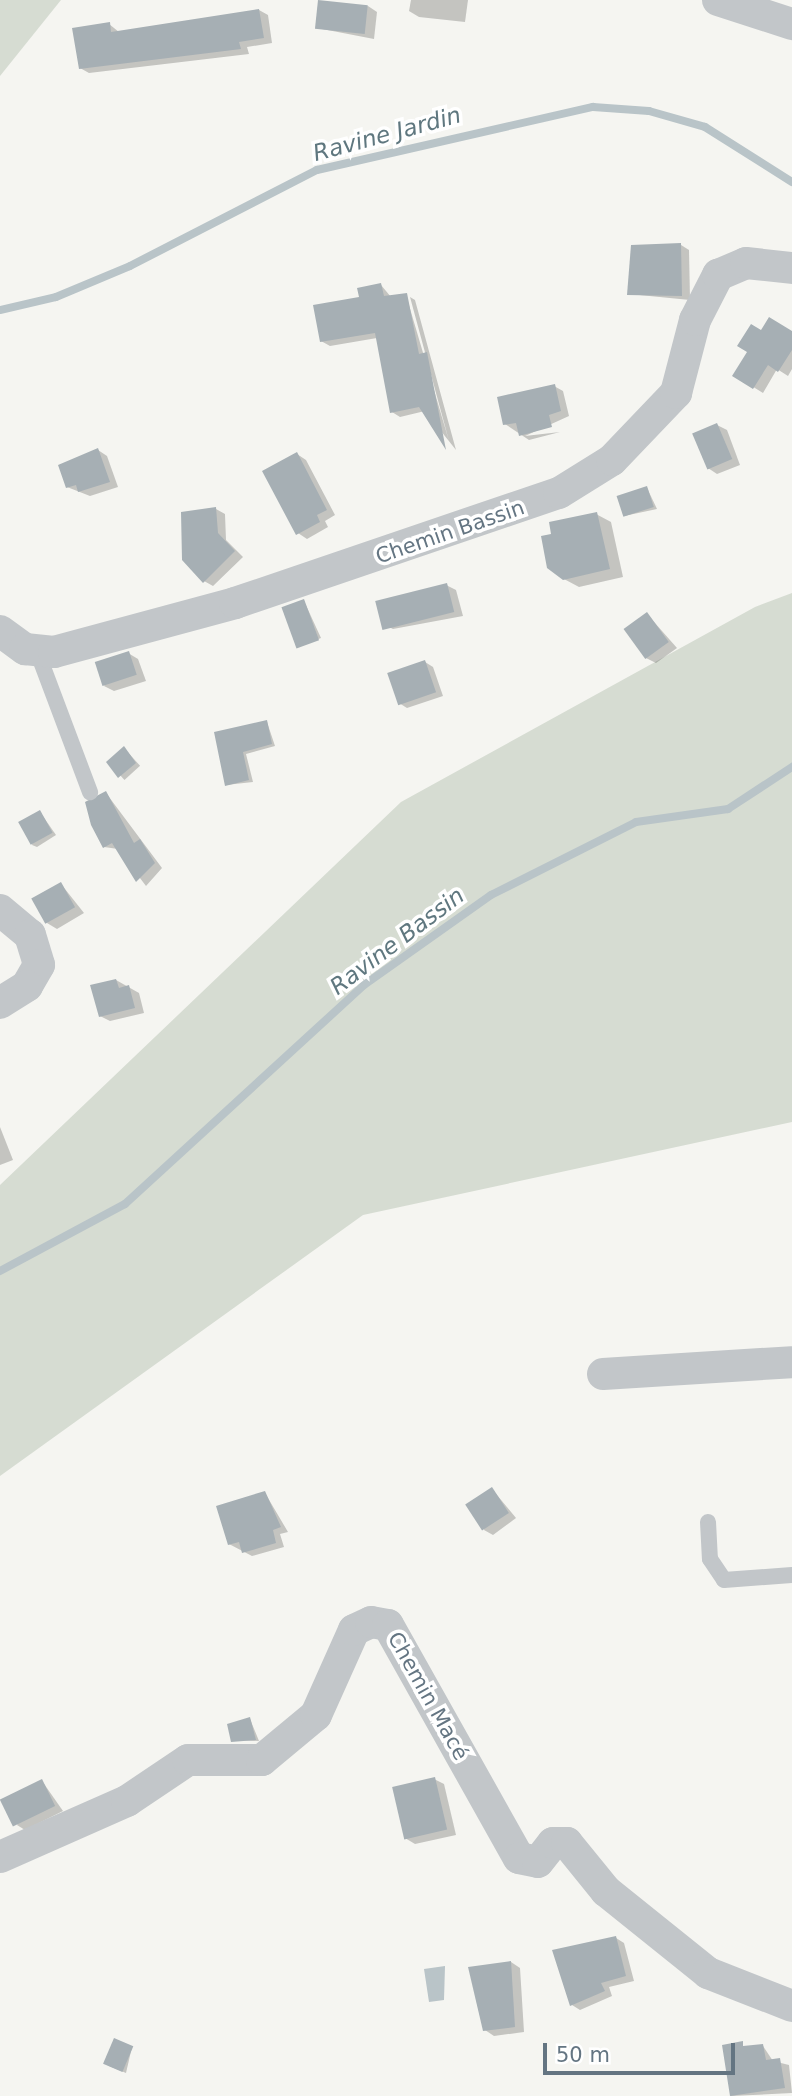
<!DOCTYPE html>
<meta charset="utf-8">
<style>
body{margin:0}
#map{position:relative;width:792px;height:2096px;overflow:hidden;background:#f5f5f1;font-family:"DejaVu Sans",sans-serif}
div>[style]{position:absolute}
.green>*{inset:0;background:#d6dcd2}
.water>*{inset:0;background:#b9c4c8}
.shadow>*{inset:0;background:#0003;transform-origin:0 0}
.stream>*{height:8px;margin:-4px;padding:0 4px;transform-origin:4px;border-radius:4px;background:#b9c4c8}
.building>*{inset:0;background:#a6afb4;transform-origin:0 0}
.service>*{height:16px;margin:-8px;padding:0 8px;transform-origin:8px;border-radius:8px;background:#c2c6c9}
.minor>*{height:32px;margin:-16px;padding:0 16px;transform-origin:16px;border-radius:16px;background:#c2c6c9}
span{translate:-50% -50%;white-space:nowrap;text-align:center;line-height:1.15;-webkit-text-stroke:7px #fff;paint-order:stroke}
.street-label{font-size:21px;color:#647582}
.water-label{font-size:23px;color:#5f777f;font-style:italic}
.scale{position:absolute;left:543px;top:2043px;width:192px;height:32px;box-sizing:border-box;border:4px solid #647582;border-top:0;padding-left:9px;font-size:21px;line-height:24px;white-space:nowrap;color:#647582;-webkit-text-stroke:5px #fff;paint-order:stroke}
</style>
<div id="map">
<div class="green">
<i style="clip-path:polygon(0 0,61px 0,0 76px)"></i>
<i style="clip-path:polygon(792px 593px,792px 1122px,363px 1215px,0 1476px,0 1185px,401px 802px,755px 607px)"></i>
</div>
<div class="water">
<i style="clip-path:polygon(445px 1966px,444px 2000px,429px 2002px,424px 1969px)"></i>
</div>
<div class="shadow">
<i style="clip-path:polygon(411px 0,468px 0,465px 22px,419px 17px,409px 11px)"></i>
<i style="clip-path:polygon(368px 6px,377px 12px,374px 39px,317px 28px)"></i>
<i style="clip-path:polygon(259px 10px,268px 15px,272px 43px,247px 47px,249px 54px,89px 73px,80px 68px,109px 24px,119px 32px)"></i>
<i style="clip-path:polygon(681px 245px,689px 250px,690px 300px,629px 294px)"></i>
<i style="clip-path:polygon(381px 285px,391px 297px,406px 295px,449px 441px,410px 297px,415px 300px,456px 450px,425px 411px,400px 417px,392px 412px,377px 338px,330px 346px,321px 341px)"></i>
<i style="clip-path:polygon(762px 332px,792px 333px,792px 369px,788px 376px,777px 369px,763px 393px,734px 375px)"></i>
<i style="clip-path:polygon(554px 386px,563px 391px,569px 416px,525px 436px,560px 432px,529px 440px,505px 424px)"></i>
<i style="clip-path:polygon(717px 425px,727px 430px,740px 465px,717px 474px,708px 468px)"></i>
<i style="clip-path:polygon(98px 450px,107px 456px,118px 487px,90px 496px,67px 487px)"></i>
<i style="clip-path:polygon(297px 454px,306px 460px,335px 515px,325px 521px,328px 527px,307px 539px,298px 533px)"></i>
<i style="clip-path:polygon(647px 488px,657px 509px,624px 516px)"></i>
<i style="clip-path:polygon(216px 509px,225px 514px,226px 540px,243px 557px,213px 586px,204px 581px)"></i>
<i style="clip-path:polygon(596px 514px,611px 522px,623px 577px,579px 587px,564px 579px)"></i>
<i style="clip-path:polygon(446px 585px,456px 590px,463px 616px,393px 629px,383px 624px)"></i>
<i style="clip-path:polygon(304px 601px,321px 638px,300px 646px)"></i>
<i style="clip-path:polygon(647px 614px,677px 648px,656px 663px,646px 658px)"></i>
<i style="clip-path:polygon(128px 653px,138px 659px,146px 681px,114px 691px,104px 686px)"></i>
<i style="clip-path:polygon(425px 662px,433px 667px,443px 696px,407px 708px,399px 703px)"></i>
<i style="clip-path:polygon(267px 722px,275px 746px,246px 754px,253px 782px,226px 785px,216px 734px)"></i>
<i style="left:124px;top:748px;width:24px;height:21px;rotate:48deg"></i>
<i style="clip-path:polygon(106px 793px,162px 868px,146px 886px,118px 849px,104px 847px)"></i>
<i style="clip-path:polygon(40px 812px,56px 835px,37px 847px,32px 845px)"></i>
<i style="clip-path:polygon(61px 884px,84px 913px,57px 929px,47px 923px)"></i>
<i style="clip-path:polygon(116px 980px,139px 993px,144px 1013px,110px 1021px,100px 1016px)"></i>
<i style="clip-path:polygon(0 1127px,13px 1160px,0 1165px)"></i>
<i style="clip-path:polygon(492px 1489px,516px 1518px,493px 1535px,484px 1530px)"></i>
<i style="clip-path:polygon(265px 1493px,288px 1532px,280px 1534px,284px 1547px,252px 1556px,229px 1544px)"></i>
<i style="clip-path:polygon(250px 1719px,259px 1741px,233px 1740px)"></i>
<i style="clip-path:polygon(434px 1779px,444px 1784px,456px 1835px,415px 1844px,405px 1838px)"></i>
<i style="clip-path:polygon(42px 1781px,63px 1811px,25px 1830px,17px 1825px)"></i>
<i style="clip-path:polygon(616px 1938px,624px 1943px,634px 1981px,609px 1987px,612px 1996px,580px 2010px,572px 2005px)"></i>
<i style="clip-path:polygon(511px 1962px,520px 1968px,524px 2032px,494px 2036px,485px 2030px)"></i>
<i style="clip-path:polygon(763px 2046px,773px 2061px,789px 2065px,792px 2093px,731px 2096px,724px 2047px)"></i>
<i style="clip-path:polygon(132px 2047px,126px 2073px,109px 2066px)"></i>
</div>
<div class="stream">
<i style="left:0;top:310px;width:57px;rotate:-13.1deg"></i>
<i style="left:56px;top:297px;width:80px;rotate:-22.7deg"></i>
<i style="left:130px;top:266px;width:210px;rotate:-27.2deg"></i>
<i style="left:317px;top:170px;width:283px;rotate:-12.9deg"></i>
<i style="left:593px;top:107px;width:56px;rotate:4.1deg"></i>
<i style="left:649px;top:111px;width:58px;rotate:15.9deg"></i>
<i style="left:705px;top:127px;width:103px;rotate:32.3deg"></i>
<i style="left:0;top:1271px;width:142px;rotate:-28.2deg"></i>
<i style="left:125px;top:1204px;width:324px;rotate:-42.5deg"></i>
<i style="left:364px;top:985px;width:156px;rotate:-35.3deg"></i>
<i style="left:491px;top:895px;width:162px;rotate:-26.7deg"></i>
<i style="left:636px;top:822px;width:93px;rotate:-8deg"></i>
<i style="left:728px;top:809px;width:77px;rotate:-33.3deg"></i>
</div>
<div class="building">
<i style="left:318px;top:0;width:50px;height:29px;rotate:6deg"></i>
<i style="clip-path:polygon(259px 9px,264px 38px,239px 42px,241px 49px,79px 69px,72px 28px,110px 22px,111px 32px)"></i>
<i style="clip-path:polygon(681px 243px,682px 296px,627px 295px,631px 245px)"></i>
<i style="clip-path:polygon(381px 283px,384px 296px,407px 293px,419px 354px,427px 352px,446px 450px,419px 407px,390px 413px,375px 333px,320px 342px,313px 305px,359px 297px,357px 288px)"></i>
<i style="clip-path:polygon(769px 317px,792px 331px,792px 350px,778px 372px,768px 365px,753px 389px,732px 376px,747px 352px,737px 346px,751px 324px,761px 330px)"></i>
<i style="clip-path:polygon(555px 384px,561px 411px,549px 415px,552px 427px,519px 436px,516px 423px,503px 425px,497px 397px)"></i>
<i style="left:717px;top:423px;width:39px;height:27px;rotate:67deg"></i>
<i style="clip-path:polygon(98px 448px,110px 482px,78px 492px,76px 485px,66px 488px,58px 465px)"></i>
<i style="clip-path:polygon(297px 452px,327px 510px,317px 515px,320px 522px,296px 535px,262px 471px)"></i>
<i style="left:647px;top:486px;width:22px;height:32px;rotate:72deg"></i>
<i style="clip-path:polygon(216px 507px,218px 533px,235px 551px,203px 583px,182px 560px,181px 512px)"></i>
<i style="clip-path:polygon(597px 512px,610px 569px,563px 580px,547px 568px,541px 536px,551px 534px,549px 522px)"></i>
<i style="left:447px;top:583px;width:30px;height:74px;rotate:76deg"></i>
<i style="left:304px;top:599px;width:44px;height:24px;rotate:70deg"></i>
<i style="left:647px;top:612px;width:37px;height:29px;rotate:54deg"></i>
<i style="left:129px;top:651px;width:25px;height:36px;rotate:72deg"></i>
<i style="left:425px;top:660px;width:34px;height:40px;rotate:71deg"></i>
<i style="clip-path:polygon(267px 720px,272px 744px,243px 752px,249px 780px,225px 786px,214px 732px)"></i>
<i style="clip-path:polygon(124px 746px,136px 763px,118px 778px,106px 762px)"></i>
<i style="clip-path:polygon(106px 791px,134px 843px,140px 839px,155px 863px,136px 882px,112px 843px,103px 848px,91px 825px,85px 802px)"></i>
<i style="left:40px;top:810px;width:26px;height:25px;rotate:61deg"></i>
<i style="left:61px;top:882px;width:29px;height:34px;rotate:61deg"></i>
<i style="clip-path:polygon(116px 979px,119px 988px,129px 985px,135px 1008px,99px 1017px,90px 985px)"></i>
<i style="left:492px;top:1487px;width:31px;height:32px;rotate:57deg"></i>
<i style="clip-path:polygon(265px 1491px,281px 1527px,273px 1530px,276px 1543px,242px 1553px,239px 1542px,228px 1545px,216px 1506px)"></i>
<i style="clip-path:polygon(250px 1717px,256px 1740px,231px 1742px,227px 1724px)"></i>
<i style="left:435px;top:1777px;width:54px;height:44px;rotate:77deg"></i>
<i style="left:42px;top:1779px;width:30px;height:47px;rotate:64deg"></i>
<i style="clip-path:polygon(616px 1936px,626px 1976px,601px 1983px,605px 1991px,570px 2006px,552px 1950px)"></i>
<i style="clip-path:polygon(511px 1961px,515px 2027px,483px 2031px,468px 1967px)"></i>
<i style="left:114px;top:2038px;width:21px;height:28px;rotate:23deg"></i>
<i style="clip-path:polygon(743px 2041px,743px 2046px,763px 2044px,766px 2060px,780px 2058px,785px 2088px,730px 2096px,722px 2045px)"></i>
</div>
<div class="service">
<i style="left:37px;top:651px;width:151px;rotate:69.4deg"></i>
<i style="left:708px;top:1522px;width:37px;rotate:87deg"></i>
<i style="left:710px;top:1559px;width:25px;rotate:56deg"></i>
<i style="left:724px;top:1580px;width:68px;rotate:-4.2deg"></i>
</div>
<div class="minor">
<i style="left:718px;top:0;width:78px;rotate:18deg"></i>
<i style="left:0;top:631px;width:31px;rotate:36deg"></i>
<i style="left:25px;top:649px;width:29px;rotate:6deg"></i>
<i style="left:54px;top:652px;width:188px;rotate:-15.1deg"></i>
<i style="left:235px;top:603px;width:342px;rotate:-18.8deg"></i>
<i style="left:559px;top:493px;width:62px;rotate:-31.9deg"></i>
<i style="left:612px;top:460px;width:93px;rotate:-46.3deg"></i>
<i style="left:676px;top:393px;width:75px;rotate:-75.4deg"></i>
<i style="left:695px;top:320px;width:51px;rotate:-62.9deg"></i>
<i style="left:718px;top:275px;width:30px;rotate:-23deg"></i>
<i style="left:746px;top:263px;width:46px;rotate:6.2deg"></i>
<i style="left:0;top:910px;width:39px;rotate:40deg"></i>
<i style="left:30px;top:935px;width:31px;rotate:73deg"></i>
<i style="left:39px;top:965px;width:24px;rotate:120deg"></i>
<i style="left:27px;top:986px;width:32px;rotate:148deg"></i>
<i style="left:603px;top:1374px;width:189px;rotate:-3.6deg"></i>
<i style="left:0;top:1857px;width:139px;rotate:-23.8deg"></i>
<i style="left:127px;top:1801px;width:73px;rotate:-33.9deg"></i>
<i style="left:188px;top:1760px;width:74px"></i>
<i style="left:262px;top:1760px;width:70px;rotate:-39.8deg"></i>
<i style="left:316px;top:1715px;width:93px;rotate:-65.9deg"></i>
<i style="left:354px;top:1630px;width:19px;rotate:-25deg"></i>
<i style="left:371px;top:1622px;width:17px;rotate:10deg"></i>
<i style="left:388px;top:1625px;width:267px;rotate:60.7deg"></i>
<i style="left:519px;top:1858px;width:19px;rotate:12deg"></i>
<i style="left:538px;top:1862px;width:24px;rotate:-52deg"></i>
<i style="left:553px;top:1843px;width:14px"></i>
<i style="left:567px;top:1843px;width:62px;rotate:50.9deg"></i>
<i style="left:606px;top:1891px;width:131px;rotate:38.8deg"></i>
<i style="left:708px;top:1973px;width:90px;rotate:21.4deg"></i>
</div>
<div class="street-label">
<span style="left:450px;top:532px;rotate:-19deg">Chemin Bassin</span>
<span style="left:428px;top:1696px;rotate:61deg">Chemin Macé</span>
</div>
<div class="water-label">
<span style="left:387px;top:134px;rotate:-15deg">Ravine Jardin</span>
<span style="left:397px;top:941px;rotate:-37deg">Ravine Bassin</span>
</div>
<div class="scale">50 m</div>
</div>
